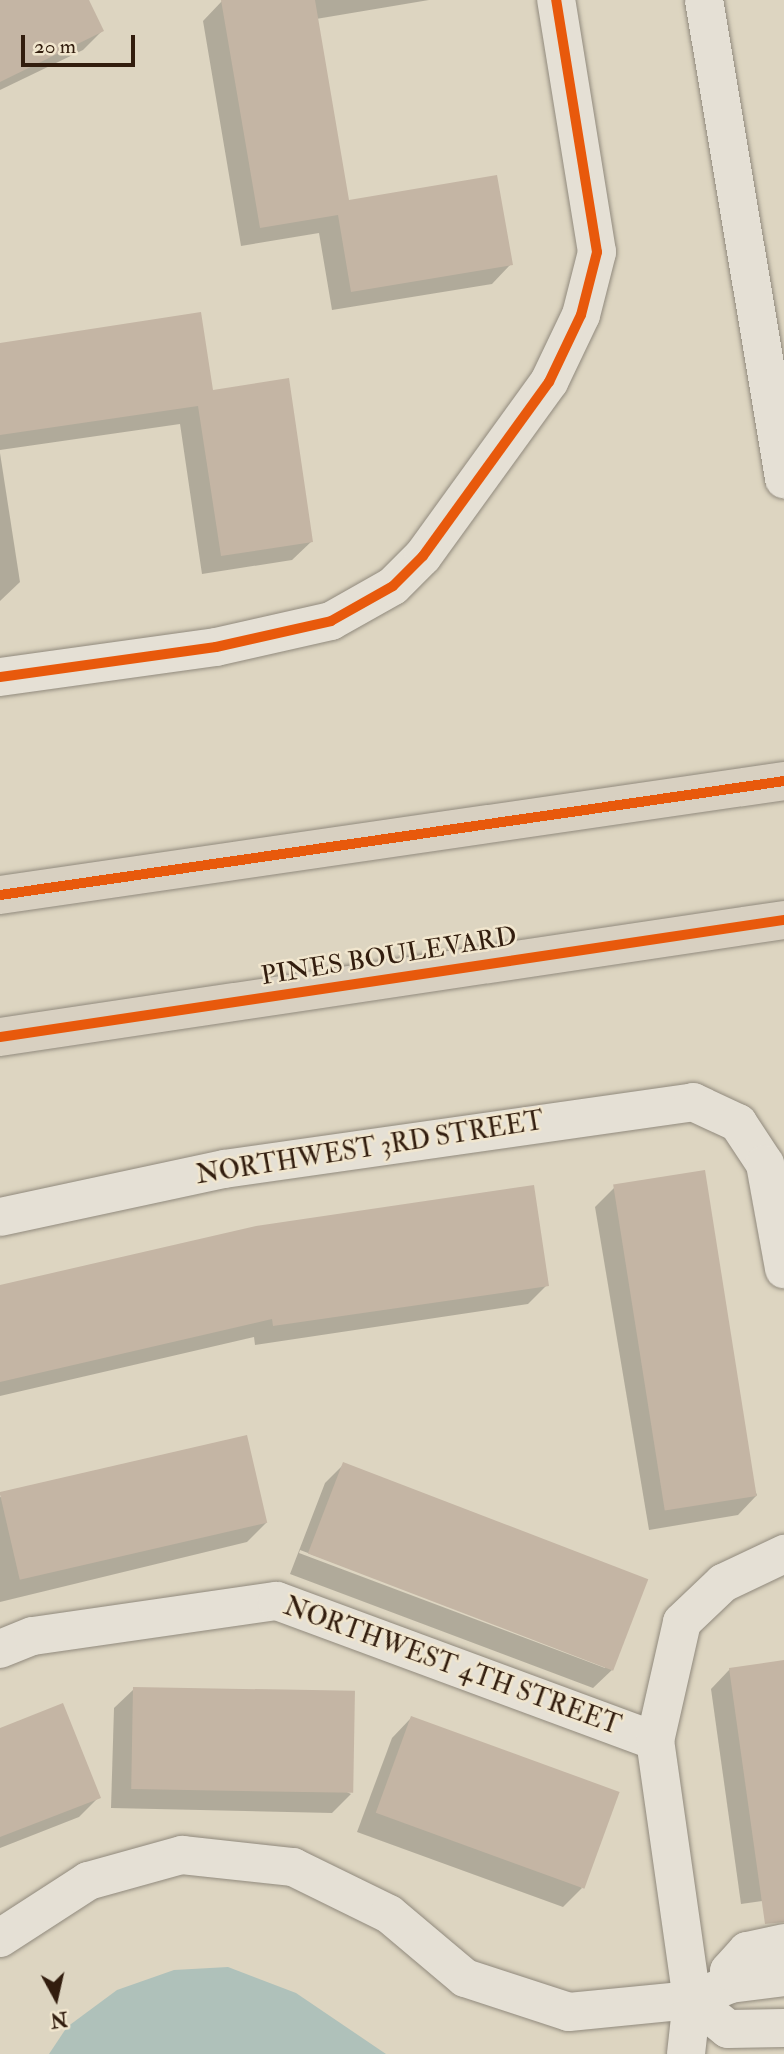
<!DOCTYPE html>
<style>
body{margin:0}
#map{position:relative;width:784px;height:2054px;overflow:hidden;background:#ddd5c1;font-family:"IM FELL Double Pica",serif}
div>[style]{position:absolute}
.water>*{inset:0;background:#afc1ba}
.shadow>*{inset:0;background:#0003}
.building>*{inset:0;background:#c4b5a4;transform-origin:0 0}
.roads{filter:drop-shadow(0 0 2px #918a7d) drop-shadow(0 0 2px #918a7d)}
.minor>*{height:38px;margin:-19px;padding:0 19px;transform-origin:19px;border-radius:19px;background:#e5e0d5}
.highway>*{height:38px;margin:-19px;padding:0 19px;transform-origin:19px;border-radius:19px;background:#d8d0c1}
.cycleway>*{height:10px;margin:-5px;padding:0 5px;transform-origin:5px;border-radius:5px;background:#e8590c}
span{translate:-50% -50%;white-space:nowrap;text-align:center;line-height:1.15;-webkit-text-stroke:5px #f1e6ce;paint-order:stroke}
.street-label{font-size:26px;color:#321d0e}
.north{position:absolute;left:21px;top:1963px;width:70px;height:70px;-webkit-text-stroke:5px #f1e6ce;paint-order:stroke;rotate:172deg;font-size:19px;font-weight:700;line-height:28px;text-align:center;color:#321d0e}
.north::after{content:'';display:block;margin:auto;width:24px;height:32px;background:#321d0e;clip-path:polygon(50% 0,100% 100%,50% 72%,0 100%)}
.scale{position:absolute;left:21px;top:35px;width:114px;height:32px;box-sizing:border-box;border:4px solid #321d0e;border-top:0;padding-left:9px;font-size:21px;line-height:24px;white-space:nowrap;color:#321d0e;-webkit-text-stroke:5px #f1e6ce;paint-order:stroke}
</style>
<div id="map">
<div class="water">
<i style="clip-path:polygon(228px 1967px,296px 1993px,386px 2054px,49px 2054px,67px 2027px,117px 1990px,174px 1970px)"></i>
</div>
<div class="shadow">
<i style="clip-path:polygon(0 0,87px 0,102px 31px,83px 50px,0 90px)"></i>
<i style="clip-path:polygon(429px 0,316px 19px,348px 202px,511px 264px,492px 284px,332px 310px,319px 233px,241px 246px,203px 21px,222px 1px,230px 0)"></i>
<i style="clip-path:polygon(0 344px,212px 392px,312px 541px,292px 560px,202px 574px,180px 424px,0 450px)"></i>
<i style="clip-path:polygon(0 453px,20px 582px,0 601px)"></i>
<i style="clip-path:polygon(614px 1188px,757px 1495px,738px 1515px,649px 1530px,595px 1207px)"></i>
<i style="clip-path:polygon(547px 1285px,528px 1304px,255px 1345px,254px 1337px,0 1396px,0 1287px)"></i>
<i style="clip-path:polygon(evenodd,344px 1464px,613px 1669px,593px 1688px,290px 1574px,325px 1483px,344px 1464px,300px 1550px,605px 1664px,605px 1668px,299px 1553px,300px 1550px)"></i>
<i style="clip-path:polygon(0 1497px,266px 1523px,247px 1542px,0 1602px)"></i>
<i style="clip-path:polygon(784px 1662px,784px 1898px,741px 1904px,711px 1689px,730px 1669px)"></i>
<i style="clip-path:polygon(134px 1689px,351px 1794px,332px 1813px,111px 1808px,114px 1708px)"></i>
<i style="clip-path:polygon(411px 1718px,582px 1888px,563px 1907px,357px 1832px,392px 1738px)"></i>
<i style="clip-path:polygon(0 1729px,98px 1798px,79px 1817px,0 1848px)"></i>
</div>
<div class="building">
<i style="clip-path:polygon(0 0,89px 0,104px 31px,0 82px)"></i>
<i style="clip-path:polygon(221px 0,315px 0,349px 200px,497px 175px,513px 265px,351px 292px,338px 215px,260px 228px)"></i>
<i style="clip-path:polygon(201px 312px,213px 390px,289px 378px,313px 542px,221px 556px,198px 406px,0 435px,0 343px)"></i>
<i style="left:705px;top:1170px;width:330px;height:93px;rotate:81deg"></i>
<i style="clip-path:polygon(534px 1185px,549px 1286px,273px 1326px,272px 1319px,0 1382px,0 1285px,256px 1226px)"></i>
<i style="left:247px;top:1435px;width:90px;height:254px;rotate:77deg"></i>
<i style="left:343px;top:1462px;width:327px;height:98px;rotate:21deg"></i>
<i style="clip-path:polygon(784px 1660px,784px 1922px,765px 1924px,729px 1668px)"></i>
<i style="left:133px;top:1687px;width:222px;height:102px;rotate:1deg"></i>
<i style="clip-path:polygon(63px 1703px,101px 1798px,0 1837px,0 1728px)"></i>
<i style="left:411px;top:1716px;width:222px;height:103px;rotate:20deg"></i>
</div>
<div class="roads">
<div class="minor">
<i style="left:704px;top:0;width:486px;rotate:80.5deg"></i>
<i style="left:0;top:677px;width:218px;rotate:-7.9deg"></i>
<i style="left:216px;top:647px;width:118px;rotate:-12.7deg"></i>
<i style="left:331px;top:621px;width:71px;rotate:-29.4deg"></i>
<i style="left:393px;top:586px;width:42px;rotate:-45deg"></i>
<i style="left:423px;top:556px;width:215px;rotate:-54.1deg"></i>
<i style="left:549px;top:382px;width:74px;rotate:-64.5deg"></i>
<i style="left:581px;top:315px;width:65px;rotate:-75.7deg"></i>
<i style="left:597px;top:252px;width:255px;rotate:-99.2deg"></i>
<i style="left:0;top:1217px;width:229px;rotate:-12.1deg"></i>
<i style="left:224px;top:1169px;width:474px;rotate:-8.1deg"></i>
<i style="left:693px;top:1102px;width:50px;rotate:25deg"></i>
<i style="left:738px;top:1123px;width:49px;rotate:56.6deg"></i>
<i style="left:765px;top:1164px;width:107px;rotate:79.7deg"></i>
<i style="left:0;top:1649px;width:35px;rotate:-22deg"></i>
<i style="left:33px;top:1636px;width:246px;rotate:-8.2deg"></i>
<i style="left:277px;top:1601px;width:403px;rotate:20.3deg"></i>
<i style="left:0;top:1938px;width:105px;rotate:-32.9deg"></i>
<i style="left:88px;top:1881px;width:98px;rotate:-15.5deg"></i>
<i style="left:182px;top:1855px;width:112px;rotate:6.2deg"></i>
<i style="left:293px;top:1867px;width:107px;rotate:26.1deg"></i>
<i style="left:389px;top:1914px;width:99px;rotate:40.1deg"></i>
<i style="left:465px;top:1978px;width:109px;rotate:18.1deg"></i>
<i style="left:569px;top:2012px;width:124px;rotate:-5.6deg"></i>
<i style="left:692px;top:2000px;width:41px;rotate:-22.8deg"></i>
<i style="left:730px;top:1984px;width:54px;rotate:-7.4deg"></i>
<i style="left:730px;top:1984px;width:13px;rotate:-94deg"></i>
<i style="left:729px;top:1971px;width:27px;rotate:-48deg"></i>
<i style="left:747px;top:1951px;width:38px;rotate:-12deg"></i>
<i style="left:692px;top:2000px;width:46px;rotate:38.9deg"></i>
<i style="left:728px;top:2029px;width:56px;rotate:-1deg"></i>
<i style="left:686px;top:2054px;width:54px;rotate:-83.7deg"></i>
<i style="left:692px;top:2000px;width:262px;rotate:-98.1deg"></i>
<i style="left:655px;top:1741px;width:122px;rotate:-77.2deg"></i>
<i style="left:682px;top:1622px;width:57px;rotate:-43.6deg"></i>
<i style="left:723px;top:1583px;width:68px;rotate:-25.4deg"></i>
</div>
<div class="highway">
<i style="left:0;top:895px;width:792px;rotate:-8.27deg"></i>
<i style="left:0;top:1037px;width:793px;rotate:-8.49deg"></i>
</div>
</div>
<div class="cycleway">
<i style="left:0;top:677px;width:218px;rotate:-7.9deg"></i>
<i style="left:216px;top:647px;width:118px;rotate:-12.7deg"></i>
<i style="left:331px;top:621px;width:71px;rotate:-29.4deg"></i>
<i style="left:393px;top:586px;width:42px;rotate:-45deg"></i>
<i style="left:423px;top:556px;width:215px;rotate:-54.1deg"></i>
<i style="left:549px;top:382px;width:74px;rotate:-64.5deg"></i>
<i style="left:581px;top:315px;width:65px;rotate:-75.7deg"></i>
<i style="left:597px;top:252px;width:255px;rotate:-99.2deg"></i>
<i style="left:0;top:895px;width:792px;rotate:-8.27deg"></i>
<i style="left:0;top:1037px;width:793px;rotate:-8.49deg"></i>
</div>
<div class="street-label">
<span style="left:389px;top:957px;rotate:-9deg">PINES BOULEVARD</span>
<span style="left:370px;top:1149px;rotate:-9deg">NORTHWEST 3RD STREET</span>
<span style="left:452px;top:1667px;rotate:20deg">NORTHWEST 4TH STREET</span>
</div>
<div class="north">N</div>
<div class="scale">20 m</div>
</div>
